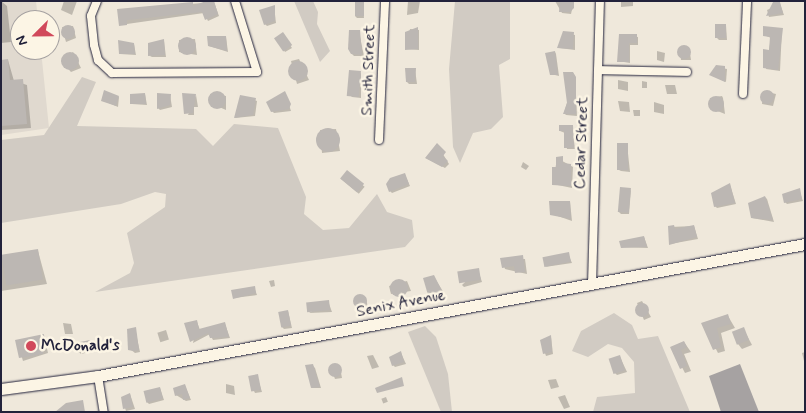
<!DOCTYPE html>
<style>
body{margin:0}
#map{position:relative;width:806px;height:413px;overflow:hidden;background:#efe8db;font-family:Mynerve,sans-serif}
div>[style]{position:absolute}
.built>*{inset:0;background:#e0d9cf}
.green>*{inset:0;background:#d1cbc3}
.water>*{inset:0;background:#a6a2a2}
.shadow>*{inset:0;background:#0003;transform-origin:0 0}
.building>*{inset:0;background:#bcb7b3;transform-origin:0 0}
.round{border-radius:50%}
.roads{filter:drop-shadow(0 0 1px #22223b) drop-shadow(0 0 1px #22223b)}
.street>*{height:8px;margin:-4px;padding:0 4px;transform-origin:4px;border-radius:4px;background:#fcf5e5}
.secondary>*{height:11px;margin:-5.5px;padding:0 5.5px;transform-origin:5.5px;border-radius:5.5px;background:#fcf5e5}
.dots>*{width:14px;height:14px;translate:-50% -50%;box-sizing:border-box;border:2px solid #fcf5e5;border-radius:50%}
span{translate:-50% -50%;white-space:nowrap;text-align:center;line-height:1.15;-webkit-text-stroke:5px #fcf5e5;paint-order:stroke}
.street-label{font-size:16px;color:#22223b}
.poi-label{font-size:16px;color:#22223b;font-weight:700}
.left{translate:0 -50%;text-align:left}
.frame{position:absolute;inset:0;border:2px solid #22223b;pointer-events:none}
.north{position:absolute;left:10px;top:10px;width:50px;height:50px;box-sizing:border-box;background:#fcf5e5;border:1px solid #a5a1a1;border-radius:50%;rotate:247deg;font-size:14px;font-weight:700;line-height:20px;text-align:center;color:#22223b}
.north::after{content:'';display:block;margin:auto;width:18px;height:22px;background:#d1495b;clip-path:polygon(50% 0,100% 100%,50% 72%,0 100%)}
</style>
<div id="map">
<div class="built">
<i style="clip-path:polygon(1px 1px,36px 1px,38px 20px,20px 20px,20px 50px,41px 50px,49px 128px,1px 135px)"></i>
</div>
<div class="green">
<i style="clip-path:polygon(294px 1px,313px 1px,318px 12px,317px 24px,330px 51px,320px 62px)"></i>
<i style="clip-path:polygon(455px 1px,510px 1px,510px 59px,499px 65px,503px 117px,491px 129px,473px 133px,460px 163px,453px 147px,449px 69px)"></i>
<i style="clip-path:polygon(82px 77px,96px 82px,77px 126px,196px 129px,213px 146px,234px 124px,278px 128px,306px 197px,304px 214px,323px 230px,349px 228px,377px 194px,387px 212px,412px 220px,414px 237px,405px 247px,95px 292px,130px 273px,134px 263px,127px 233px,165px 207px,166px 194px,155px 192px,121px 204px,1px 223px,1px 140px,44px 135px)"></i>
<i style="clip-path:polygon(614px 313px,632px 325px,638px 339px,658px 336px,690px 412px,593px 412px,597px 397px,635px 393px,634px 362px,622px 348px,608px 344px,588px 357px,572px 351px,581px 331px)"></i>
<i style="clip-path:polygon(425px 326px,436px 337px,448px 374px,452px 412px,441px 412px,408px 332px)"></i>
</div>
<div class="water">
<i style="clip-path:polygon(740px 364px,759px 412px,721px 412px,709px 376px)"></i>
</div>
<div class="shadow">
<i style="clip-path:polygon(1px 1px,7px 6px,11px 42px,1px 43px)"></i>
<i style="clip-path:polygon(64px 1px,77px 1px,72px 15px,61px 10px)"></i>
<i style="clip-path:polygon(408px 1px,420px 1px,418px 13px,407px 15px)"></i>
<i style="clip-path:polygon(555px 1px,574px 1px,571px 14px,562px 13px)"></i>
<i style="clip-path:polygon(621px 1px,633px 1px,633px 6px,621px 7px)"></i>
<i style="clip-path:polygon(214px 2px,219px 16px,208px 21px,204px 13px,120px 25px,118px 10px)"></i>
<i style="clip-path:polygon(363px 2px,364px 18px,357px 18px,355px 16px)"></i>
<i style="clip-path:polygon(780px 4px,784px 15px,769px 17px,767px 10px)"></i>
<i style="clip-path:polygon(274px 6px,276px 23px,267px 26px,265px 24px)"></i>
<i style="clip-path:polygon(726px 25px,727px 40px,719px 40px,717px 38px)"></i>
<i style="clip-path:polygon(73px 26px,76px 38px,66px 42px,62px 27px)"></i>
<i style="clip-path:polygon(410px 29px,419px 30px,419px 50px,406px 49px)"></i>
<i style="clip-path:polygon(782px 29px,780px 71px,766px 69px,771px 38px,764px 35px)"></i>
<i style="clip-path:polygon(359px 32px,364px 56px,354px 56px,352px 54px)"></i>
<i style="clip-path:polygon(564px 33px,575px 35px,575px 50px,559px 48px)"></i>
<i style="clip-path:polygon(620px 35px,638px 37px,638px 45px,630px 45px,630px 63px,618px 61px)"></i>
<i style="clip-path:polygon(284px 36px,292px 48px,285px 52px,276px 38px)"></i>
<i style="clip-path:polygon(226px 37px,228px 52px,209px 46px)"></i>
<i style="clip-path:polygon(195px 39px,197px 55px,179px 52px,179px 40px)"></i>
<i style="clip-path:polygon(164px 41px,166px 57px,152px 57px,150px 56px)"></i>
<i style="clip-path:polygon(134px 44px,136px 55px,120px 54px)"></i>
<i style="clip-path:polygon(689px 47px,691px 60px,681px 60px,680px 50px)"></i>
<i style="clip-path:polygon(657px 51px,665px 53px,664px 62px,657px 60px)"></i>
<i style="clip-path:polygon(73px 52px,81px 68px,71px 72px,61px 61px)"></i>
<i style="clip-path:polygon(555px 52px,556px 54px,559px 76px,551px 74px)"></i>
<i style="clip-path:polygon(299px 59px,309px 80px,297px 84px,291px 61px)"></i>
<i style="clip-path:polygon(8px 60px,14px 81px,27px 85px,31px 128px,1px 130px,1px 61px)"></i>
<i style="clip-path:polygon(717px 67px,727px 69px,726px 82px,711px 75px)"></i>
<i style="clip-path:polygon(415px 69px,417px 84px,409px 84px,407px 82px)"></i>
<i style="clip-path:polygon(361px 72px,361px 98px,352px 97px,350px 95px)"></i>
<i style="clip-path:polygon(575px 75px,577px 116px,566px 115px,564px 113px)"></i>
<i style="clip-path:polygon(618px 80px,628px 82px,628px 91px,618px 89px)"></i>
<i style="clip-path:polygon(642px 81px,647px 82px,647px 88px,642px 88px)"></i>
<i style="clip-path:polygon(665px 85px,675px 85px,677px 94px,667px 94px)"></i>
<i style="clip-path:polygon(763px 91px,776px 94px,773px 106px,762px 104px)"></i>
<i style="clip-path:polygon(285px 93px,291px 111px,274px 113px,272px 111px)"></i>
<i style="clip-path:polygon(145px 94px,147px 105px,132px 104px)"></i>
<i style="clip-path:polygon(210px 94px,226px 96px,226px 110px,210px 103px)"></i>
<i style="clip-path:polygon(170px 95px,172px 107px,160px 110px,158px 108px)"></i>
<i style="clip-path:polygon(196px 95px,198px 107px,194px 107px,194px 115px,188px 115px)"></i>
<i style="clip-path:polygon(241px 96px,257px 101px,255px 116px,235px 118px)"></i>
<i style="clip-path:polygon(722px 96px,723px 98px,725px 114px,710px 108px,710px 98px)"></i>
<i style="clip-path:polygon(119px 97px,118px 107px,102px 100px)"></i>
<i style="clip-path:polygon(618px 101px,629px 102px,630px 112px,620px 111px)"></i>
<i style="clip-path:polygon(654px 102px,664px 105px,664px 114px,654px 112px)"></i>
<i style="clip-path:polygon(633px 110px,640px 110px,640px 116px,634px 116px)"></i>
<i style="clip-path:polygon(572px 126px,575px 149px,567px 149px,565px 133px,560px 131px)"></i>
<i style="clip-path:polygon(336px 129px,340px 151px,322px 153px,320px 130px)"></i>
<i style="clip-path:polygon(627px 144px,630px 172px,621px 171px,619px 170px)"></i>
<i style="clip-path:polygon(438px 146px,449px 164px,445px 168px,426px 158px)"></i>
<i style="clip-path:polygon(557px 158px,573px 167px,572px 188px,553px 184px)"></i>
<i style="clip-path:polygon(523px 162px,529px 166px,526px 170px,521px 167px)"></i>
<i style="left:347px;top:172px;width:23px;height:9px;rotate:40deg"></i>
<i style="clip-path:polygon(405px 175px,410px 186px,392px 193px,390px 191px)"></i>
<i style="clip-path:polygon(730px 185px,736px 204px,717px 208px,715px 206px)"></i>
<i style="clip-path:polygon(631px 189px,629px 214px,621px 214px,619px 212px)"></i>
<i style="clip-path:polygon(799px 190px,803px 201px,787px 204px,785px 202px)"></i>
<i style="clip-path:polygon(765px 197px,767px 199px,774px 222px,752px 218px)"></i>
<i style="clip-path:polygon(570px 202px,572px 221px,552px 214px)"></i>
<i style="clip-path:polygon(694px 226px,698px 239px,670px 244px,670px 227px)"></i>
<i style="clip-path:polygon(644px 237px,648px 248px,622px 247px)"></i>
<i style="clip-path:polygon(38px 251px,47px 284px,1px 291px,1px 257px)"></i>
<i style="clip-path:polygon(568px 254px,572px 263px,545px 267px)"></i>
<i style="clip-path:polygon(502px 259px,525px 259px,527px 274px,505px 269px)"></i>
<i style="clip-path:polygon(478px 270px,482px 282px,464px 287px,462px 285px)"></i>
<i style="clip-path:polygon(434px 277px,444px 293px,431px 296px,429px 294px)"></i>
<i style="clip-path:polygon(274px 280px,275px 286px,271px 287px,269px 281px)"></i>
<i style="clip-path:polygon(407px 281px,411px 291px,391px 294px,389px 286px)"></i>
<i style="clip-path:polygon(254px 287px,257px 295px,234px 298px)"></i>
<i style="clip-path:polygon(355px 296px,366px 297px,368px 309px,356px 308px)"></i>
<i style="clip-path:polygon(328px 301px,332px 312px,309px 313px)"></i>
<i style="clip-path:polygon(642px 301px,651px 317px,644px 320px,637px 303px)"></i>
<i style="clip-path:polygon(288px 311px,292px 328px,284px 329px,282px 327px)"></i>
<i style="clip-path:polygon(728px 316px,735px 328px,721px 333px,725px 351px,718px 353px,703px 324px)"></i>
<i style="clip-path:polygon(197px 322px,200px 330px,225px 324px,230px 338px,213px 340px,210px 334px,193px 343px)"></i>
<i style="clip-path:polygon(63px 323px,71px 324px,73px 334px,65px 334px)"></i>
<i style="clip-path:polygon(743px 328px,752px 345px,742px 349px,738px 344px)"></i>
<i style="clip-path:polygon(135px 329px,140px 352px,135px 353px,130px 349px)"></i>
<i style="left:166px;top:330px;width:10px;height:9px;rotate:73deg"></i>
<i style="clip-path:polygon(44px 335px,48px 353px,23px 361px,17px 341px)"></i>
<i style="clip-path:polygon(551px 337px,553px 354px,546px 356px,541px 341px)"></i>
<i style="clip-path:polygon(89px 341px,93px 351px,81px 354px,79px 352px)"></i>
<i style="clip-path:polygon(684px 342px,691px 352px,684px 354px,691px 371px,685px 373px,672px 348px)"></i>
<i style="clip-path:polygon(805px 352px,805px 365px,802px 353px)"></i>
<i style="clip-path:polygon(401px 353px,406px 364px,395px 367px,393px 365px)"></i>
<i style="clip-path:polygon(373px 355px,379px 367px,372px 369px,367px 356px)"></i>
<i style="clip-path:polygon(620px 357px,627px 372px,617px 375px,615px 373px)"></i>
<i style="clip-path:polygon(330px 365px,340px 367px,342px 378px,335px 379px)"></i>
<i style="clip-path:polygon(313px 366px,315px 368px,321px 388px,312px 388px)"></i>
<i style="clip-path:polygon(257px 376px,262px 392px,255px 393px,254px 391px)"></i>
<i style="clip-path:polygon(556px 379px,559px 387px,551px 389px,548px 380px)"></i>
<i style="clip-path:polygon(226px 384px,234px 386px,235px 395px,226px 393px)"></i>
<i style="clip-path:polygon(185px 386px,191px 400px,186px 401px,176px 395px)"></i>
<i style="clip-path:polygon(160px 388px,164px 400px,149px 404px,147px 402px)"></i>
<i style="clip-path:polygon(130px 394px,135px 409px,126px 411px,122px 398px)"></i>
<i style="clip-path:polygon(565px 395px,570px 407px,564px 409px,558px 397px)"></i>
<i style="left:386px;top:397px;width:5px;height:5px;rotate:68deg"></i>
</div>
<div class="building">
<i style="clip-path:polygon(206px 1px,214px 1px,218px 14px,205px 20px,202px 12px,127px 20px,127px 25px,119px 26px,117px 9px,193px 2px,193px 6px)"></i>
<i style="left:355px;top:1px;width:9px;height:15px"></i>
<i style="clip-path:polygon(560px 1px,574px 1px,574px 8px,570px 12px,559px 12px)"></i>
<i style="clip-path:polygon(773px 2px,780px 2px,783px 13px,766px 16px)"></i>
<i style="clip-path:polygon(275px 5px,275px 21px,264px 25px,259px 10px)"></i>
<i style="left:726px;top:24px;width:14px;height:11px;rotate:90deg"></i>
<i class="round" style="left:61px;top:25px;width:14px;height:14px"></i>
<i style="clip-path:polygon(763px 26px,783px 28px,778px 70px,763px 68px,763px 49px,769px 50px,770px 37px,763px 36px)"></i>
<i style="clip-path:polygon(418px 27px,418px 49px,405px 50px,405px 32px)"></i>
<i style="clip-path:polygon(349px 30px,360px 30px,362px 55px,351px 54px,348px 49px)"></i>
<i style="clip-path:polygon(563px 31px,574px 32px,573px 49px,557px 48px)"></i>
<i style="left:283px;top:32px;width:16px;height:11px;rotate:55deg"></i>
<i style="clip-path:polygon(619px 34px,637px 34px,637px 43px,629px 43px,629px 62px,617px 62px)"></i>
<i style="clip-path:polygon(207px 36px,226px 36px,227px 51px,208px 46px)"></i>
<i class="round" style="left:178px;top:37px;width:18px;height:18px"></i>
<i style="clip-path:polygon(164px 39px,165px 55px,148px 56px,148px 43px)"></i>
<i style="clip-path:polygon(118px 40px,134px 43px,135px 54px,119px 54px)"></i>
<i class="round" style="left:677px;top:45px;width:14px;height:14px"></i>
<i style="clip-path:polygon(555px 51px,558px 75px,550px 75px,545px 53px)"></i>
<i class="round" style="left:61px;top:52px;width:18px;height:18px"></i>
<i style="clip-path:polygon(8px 59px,10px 80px,23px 79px,27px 124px,1px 126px,1px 60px)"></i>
<i class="round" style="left:288px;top:61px;width:20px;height:20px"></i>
<i style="clip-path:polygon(716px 65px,725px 66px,725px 82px,709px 75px)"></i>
<i style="clip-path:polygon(405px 68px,416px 68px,415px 82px,406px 82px)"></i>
<i style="left:349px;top:70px;width:12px;height:26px;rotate:5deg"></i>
<i style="clip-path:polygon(563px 72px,573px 72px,576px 77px,576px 114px,563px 114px,567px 103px)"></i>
<i class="round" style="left:760px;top:90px;width:14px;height:14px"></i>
<i style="clip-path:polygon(104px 90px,119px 96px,116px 106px,101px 101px)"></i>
<i style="clip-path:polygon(285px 91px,291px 104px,289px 109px,271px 112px,266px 102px)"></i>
<i class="round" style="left:208px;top:91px;width:18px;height:18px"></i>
<i style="clip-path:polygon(145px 93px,146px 104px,130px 104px,130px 94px)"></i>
<i style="clip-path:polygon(157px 93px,171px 94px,170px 105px,157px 109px)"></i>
<i style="clip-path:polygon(182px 93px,196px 94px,193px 113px,184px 114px)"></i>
<i style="clip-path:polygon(240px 95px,256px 98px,253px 115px,234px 118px)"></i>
<i class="round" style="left:708px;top:96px;width:16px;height:16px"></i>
<i style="clip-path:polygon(559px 125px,573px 125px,574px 148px,564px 148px,564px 131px,559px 131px)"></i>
<i class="round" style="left:316px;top:128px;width:24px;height:24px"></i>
<i style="clip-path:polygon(437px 143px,446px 152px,443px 156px,448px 161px,442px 167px,425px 158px)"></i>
<i style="left:617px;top:143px;width:11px;height:27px"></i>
<i style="clip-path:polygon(563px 156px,563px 163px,571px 164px,571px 186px,552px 185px,552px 167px,556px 167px,556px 157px)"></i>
<i style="left:347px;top:170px;width:22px;height:11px;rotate:39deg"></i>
<i style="clip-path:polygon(405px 173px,409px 184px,389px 192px,386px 184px,390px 178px)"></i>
<i style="clip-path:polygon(730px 183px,735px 203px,714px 207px,711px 193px)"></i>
<i style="left:620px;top:187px;width:11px;height:25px;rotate:5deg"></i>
<i style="clip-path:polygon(800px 188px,802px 199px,784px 203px,782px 194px)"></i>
<i style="clip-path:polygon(765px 196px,773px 220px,751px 218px,748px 203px)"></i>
<i style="clip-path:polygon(549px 201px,570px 201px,571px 219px,550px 215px)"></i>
<i style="clip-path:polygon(674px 225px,675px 229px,694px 225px,697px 237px,669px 245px,668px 226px)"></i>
<i style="clip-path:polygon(644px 236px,647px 247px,621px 248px,619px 241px)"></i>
<i style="left:38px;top:249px;width:31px;height:37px;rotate:81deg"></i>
<i style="left:569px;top:252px;width:10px;height:27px;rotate:79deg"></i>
<i style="clip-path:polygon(523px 255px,525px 272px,515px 273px,514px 266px,502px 268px,500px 258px)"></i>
<i style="left:479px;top:268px;width:12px;height:22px;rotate:81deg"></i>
<i style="clip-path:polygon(434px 275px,442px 291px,428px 295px,423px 278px)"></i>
<i class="round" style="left:390px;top:279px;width:18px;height:18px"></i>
<i style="clip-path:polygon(255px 286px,256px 293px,233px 299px,231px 290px)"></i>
<i class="round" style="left:353px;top:294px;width:14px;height:14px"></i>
<i style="left:329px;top:300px;width:10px;height:23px;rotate:84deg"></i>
<i class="round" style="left:635px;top:303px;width:14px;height:14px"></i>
<i style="left:288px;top:310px;width:16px;height:10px;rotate:79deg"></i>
<i style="clip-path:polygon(728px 314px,731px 324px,717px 328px,721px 347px,713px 350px,701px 323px)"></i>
<i style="clip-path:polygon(197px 320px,199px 329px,225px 322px,229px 337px,210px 338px,208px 333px,190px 342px,184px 323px)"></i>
<i style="clip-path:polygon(136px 327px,139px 350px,133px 351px,128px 350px,127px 329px)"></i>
<i style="left:744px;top:327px;width:14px;height:13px;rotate:69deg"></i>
<i style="clip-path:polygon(44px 334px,43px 354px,19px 358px,15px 340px)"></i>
<i style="clip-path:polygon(551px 335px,552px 352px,543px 354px,540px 340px)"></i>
<i style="left:90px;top:340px;width:10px;height:14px;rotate:79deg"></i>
<i style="clip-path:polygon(684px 341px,687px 347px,681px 350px,687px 366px,680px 369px,670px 347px)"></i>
<i style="clip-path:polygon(401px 351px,404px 362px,392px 366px,389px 357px)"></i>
<i style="left:620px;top:355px;width:16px;height:12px;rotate:72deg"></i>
<i class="round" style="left:328px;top:363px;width:14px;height:14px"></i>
<i style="clip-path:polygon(313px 364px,320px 387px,311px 388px,305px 365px)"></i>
<i style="left:258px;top:374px;width:16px;height:10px;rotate:79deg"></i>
<i style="clip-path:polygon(402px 377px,404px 386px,377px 393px,375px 388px)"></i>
<i style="clip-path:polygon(185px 384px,190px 398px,183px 400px,182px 394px,175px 396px,173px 388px)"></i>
<i style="left:160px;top:387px;width:12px;height:17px;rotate:76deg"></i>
<i style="clip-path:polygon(130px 393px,133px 407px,123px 409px,121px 397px)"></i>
<i style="clip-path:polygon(83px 400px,85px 412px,55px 412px,66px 403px)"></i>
</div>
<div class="roads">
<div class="street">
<i style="left:97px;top:1px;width:16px;rotate:112deg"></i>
<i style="left:91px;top:16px;width:29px;rotate:84deg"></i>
<i style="left:94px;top:45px;width:16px;rotate:75deg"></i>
<i style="left:98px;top:60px;width:19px;rotate:43deg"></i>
<i style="left:112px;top:73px;width:145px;rotate:-0.4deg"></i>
<i style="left:257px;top:72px;width:74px;rotate:-107.2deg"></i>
<i style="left:598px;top:70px;width:89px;rotate:1.3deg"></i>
<i style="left:743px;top:94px;width:93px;rotate:-87.5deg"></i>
<i style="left:379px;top:140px;width:139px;rotate:-87.5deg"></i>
<i style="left:592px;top:285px;width:284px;rotate:-88.4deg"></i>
<i style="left:98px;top:376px;width:36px;rotate:81deg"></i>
</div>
<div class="secondary">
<i style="left:1px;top:389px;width:98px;rotate:-7.6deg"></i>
<i style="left:98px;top:376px;width:719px;rotate:-10.58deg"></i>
</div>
</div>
<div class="dots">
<i style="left:31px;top:346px;background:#d1495b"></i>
</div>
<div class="street-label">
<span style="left:369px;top:70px;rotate:-88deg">Smith Street</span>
<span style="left:582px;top:143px;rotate:-88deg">Cedar Street</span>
<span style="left:401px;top:304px;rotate:-11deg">Senix Avenue</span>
</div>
<div class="poi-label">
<span class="left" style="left:41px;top:346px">McDonald's</span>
</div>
<div class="frame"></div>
<div class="north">N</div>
</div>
